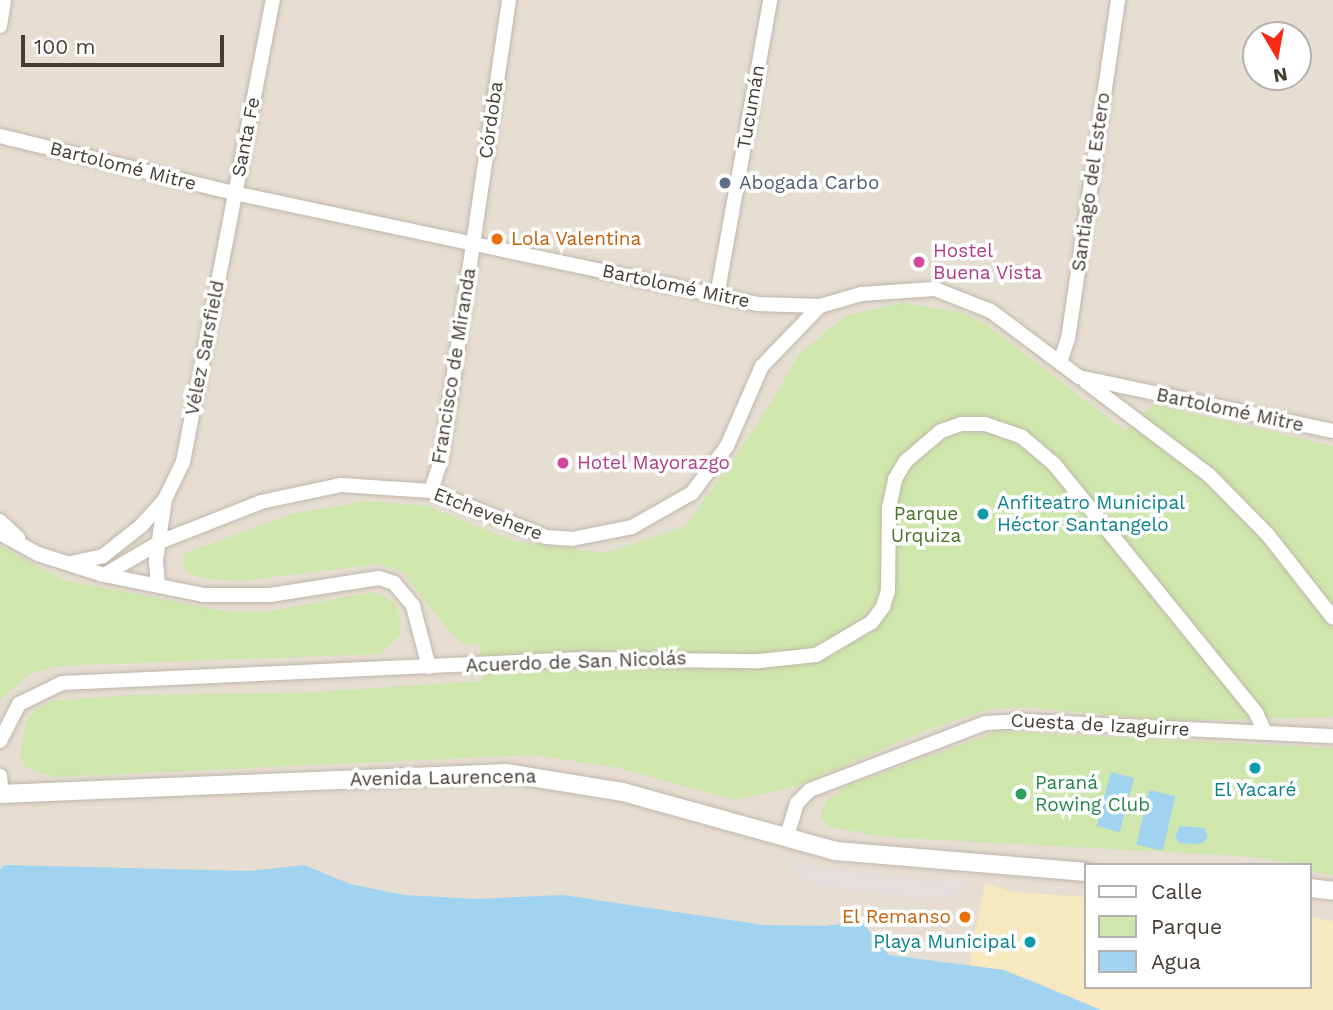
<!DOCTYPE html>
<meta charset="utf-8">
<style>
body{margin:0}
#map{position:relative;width:1333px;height:1010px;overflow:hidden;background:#f2ede4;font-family:"Work Sans",sans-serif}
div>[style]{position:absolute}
.residential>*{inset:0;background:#e6ded2}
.green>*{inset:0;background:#cfe6ac}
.sand>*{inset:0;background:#f7e8bf}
.parking>*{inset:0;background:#e2dfdc}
.water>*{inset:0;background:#a0d3ef;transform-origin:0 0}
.roads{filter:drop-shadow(0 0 2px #c0b7aa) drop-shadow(0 0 2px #c0b7aa)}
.minor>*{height:14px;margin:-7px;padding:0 7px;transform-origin:7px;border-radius:7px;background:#fff}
.tertiary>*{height:18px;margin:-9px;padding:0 9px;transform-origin:9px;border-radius:9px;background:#fff}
.dots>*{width:19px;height:19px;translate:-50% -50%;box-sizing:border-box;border:4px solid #fff;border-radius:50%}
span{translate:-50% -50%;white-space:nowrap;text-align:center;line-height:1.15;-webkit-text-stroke:7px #fff;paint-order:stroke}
.street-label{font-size:19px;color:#443d34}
.service-label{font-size:19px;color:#4e5e75}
.left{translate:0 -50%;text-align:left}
.food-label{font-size:19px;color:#c56008}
.right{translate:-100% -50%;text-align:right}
.hotel-label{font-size:19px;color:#b23c85}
.culture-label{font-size:19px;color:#0d838f}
.park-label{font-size:19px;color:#497429}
.leisure-label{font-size:19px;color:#27864d}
.legend{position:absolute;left:1084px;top:863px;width:228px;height:126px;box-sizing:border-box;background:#fff;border:2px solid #b4b1ae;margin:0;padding:9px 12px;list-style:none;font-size:21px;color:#443d34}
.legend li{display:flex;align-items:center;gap:14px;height:35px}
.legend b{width:35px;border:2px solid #b4b1ae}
.north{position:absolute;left:1242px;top:21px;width:70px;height:70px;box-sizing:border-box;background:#fff;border:2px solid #b4b1ae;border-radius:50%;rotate:170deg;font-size:19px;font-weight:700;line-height:28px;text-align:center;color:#443d34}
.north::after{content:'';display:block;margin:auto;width:24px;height:32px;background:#f72b16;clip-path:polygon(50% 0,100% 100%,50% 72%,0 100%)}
.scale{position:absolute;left:21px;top:35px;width:203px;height:32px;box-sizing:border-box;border:4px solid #443d34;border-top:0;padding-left:9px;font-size:21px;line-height:24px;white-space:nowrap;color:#443d34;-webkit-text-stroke:5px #fff;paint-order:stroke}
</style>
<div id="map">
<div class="residential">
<i style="clip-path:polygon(evenodd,0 0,1333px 0,1333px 1010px,847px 1010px,0 961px,0 0,1256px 35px,1298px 35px,1298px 77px,1256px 77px,1256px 35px,0 0,1086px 865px,1310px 865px,1310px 987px,1086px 987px,1086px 865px)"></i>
</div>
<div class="green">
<i style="clip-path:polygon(902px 303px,963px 313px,988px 326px,1125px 431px,1153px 404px,1333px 446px,1333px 717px,1172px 721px,1023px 707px,988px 710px,932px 728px,794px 787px,734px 800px,619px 768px,534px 755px,53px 777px,26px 768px,20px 757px,26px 722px,35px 710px,53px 701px,127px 695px,299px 693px,483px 681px,479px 644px,464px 645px,450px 632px,402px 572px,379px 564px,241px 581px,207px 579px,188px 573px,183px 566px,185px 553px,292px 514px,365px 501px,427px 506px,513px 541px,605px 553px,686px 526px,757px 425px,800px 353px,847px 315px)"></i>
<i style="clip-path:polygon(0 546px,63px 580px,224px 611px,265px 612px,374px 592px,394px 602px,400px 614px,400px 636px,380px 654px,56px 666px,29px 674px,0 700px)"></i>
<i style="clip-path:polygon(998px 731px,1333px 748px,1333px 875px,1310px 871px,1310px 865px,1241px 856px,886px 837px,829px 827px,820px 816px,827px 801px,845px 787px)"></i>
</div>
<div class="sand">
<i style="clip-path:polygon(985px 883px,1014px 892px,1086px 897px,1086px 987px,1310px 987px,1310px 917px,1333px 921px,1333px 1010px,1101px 1010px,1030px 979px,969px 964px)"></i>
</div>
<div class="parking">
<i style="clip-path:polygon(784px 854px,808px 865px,941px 882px,944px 878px,969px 880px,952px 895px,925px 899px,822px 886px,796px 874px)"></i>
</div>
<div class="water">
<i style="left:1111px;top:772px;width:24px;height:56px;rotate:15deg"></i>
<i style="left:1149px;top:790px;width:27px;height:56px;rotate:13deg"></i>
<i style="clip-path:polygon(1180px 826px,1205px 828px,1208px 838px,1200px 844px,1179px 843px,1175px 836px)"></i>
<i style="clip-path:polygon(4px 865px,249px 871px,304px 865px,350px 884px,404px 895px,478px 899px,563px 895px,763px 925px,825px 926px,861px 921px,889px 955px,1004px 970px,1101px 1010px,0 1010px,0 869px)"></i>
</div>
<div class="roads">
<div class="minor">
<i style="left:0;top:26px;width:26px;rotate:-81deg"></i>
<i style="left:0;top:136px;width:241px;rotate:13.7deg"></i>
<i style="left:234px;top:193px;width:536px;rotate:11.96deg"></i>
<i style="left:758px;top:304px;width:62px;rotate:1.8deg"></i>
<i style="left:820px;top:306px;width:43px;rotate:-16.3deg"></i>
<i style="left:861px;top:294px;width:74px;rotate:-3.9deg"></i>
<i style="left:935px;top:289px;width:60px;rotate:21.4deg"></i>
<i style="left:991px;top:311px;width:110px;rotate:36.9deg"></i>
<i style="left:1079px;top:377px;width:260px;rotate:12deg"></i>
<i style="left:717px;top:296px;width:301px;rotate:-79.8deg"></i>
<i style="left:1060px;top:362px;width:24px;rotate:-71deg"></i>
<i style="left:1068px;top:339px;width:343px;rotate:-81.6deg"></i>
<i style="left:1086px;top:382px;width:154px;rotate:37.1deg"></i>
<i style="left:1209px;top:475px;width:84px;rotate:45.5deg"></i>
<i style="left:1268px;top:535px;width:105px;rotate:51.9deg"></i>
<i style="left:431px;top:491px;width:32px;rotate:-72deg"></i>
<i style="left:441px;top:461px;width:466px;rotate:-81.6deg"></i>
<i style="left:0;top:521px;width:25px;rotate:43deg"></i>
<i style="left:0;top:533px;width:43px;rotate:28.9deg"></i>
<i style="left:38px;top:554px;width:69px;rotate:17.7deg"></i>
<i style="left:104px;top:575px;width:101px;rotate:11.4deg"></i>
<i style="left:203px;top:595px;width:67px"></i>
<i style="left:270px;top:595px;width:110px;rotate:-8.9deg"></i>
<i style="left:379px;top:578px;width:16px;rotate:18deg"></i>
<i style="left:394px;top:583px;width:30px;rotate:50deg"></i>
<i style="left:413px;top:606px;width:63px;rotate:75.3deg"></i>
<i style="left:71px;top:563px;width:33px;rotate:-12deg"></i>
<i style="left:103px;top:556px;width:48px;rotate:-38.3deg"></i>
<i style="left:141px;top:526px;width:36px;rotate:-48deg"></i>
<i style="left:165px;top:499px;width:41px;rotate:-64.1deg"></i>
<i style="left:183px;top:462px;width:471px;rotate:-79deg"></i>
<i style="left:104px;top:575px;width:67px;rotate:-30.4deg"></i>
<i style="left:162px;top:541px;width:106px;rotate:-21.5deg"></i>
<i style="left:261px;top:502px;width:82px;rotate:-12deg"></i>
<i style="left:341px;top:485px;width:90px;rotate:3.8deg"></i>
<i style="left:431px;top:491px;width:124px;rotate:21.8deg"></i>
<i style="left:546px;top:537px;width:26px;rotate:4deg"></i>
<i style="left:572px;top:539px;width:61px;rotate:-11.3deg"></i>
<i style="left:632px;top:527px;width:69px;rotate:-29.5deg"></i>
<i style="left:692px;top:493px;width:59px;rotate:-53.3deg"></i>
<i style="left:727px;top:446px;width:87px;rotate:-66.4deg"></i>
<i style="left:762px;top:366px;width:83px;rotate:-46deg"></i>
<i style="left:158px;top:585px;width:25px;rotate:-95deg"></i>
<i style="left:156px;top:560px;width:62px;rotate:-81.6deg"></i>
<i style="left:0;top:741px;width:42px;rotate:-62.8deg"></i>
<i style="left:19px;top:704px;width:48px;rotate:-26deg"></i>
<i style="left:62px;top:683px;width:522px;rotate:-2.64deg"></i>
<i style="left:583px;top:659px;width:176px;rotate:0.7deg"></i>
<i style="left:759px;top:661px;width:57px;rotate:-6deg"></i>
<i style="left:816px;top:655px;width:65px;rotate:-30.5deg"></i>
<i style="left:872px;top:622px;width:19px;rotate:-54deg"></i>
<i style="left:883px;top:607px;width:17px;rotate:-73deg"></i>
<i style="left:888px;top:591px;width:83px;rotate:-89.3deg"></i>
<i style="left:889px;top:508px;width:30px;rotate:-78deg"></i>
<i style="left:895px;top:479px;width:21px;rotate:-59deg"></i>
<i style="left:906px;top:461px;width:46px;rotate:-40.6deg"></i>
<i style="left:941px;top:431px;width:21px;rotate:-19deg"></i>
<i style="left:961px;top:424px;width:24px"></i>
<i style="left:985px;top:424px;width:39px;rotate:19deg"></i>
<i style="left:1022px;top:437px;width:42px;rotate:40.2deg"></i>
<i style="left:1054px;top:464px;width:321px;rotate:50.9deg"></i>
<i style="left:1256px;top:713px;width:21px;rotate:65deg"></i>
<i style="left:0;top:776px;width:18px;rotate:84deg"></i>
<i style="left:786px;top:839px;width:38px;rotate:-73deg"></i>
<i style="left:797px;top:803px;width:18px;rotate:-45deg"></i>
<i style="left:810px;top:790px;width:187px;rotate:-20.9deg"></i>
<i style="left:985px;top:723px;width:39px;rotate:-3deg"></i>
<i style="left:1024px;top:721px;width:309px;rotate:2.8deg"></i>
</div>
<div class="tertiary">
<i style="left:0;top:794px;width:506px;rotate:-2.38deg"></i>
<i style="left:506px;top:773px;width:119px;rotate:9.2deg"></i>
<i style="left:623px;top:792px;width:221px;rotate:15.5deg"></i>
<i style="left:836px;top:851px;width:251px;rotate:4.8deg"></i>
<i style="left:1310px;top:888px;width:23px;rotate:7deg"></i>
</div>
</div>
<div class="dots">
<i style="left:725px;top:183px;background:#5c6f8a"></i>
<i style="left:497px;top:239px;background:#e8710a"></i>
<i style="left:919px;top:262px;background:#d1479c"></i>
<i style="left:563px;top:463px;background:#d1479c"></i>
<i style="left:983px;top:514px;background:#0f9aa8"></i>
<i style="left:1255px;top:768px;background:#0f9aa8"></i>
<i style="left:1021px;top:794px;background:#2e9e5b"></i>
<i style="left:965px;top:917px;background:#e8710a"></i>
<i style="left:1030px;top:942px;background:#0f9aa8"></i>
</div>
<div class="street-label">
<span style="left:751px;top:107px;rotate:-80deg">Tucumán</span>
<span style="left:491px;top:120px;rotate:-82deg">Córdoba</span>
<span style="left:246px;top:137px;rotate:-79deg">Santa Fe</span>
<span style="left:123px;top:166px;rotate:14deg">Bartolomé Mitre</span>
<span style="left:1091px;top:182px;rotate:-82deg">Santiago del Estero</span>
<span style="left:676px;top:286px;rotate:12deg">Bartolomé Mitre</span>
<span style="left:205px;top:348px;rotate:-79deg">Vélez Sarsfield</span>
<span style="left:454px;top:366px;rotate:-81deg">Francisco de Miranda</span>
<span style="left:1230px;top:410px;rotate:12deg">Bartolomé Mitre</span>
<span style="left:488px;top:514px;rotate:21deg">Etchevehere</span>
<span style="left:576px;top:662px;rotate:-2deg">Acuerdo de San Nicolás</span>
<span style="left:1100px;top:725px;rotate:3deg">Cuesta de Izaguirre</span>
<span style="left:443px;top:778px;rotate:-1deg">Avenida Laurencena</span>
</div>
<div class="service-label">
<span class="left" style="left:739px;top:183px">Abogada Carbo</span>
</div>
<div class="food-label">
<span class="left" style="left:511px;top:239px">Lola Valentina</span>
<span class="right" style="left:951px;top:917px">El Remanso</span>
</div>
<div class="hotel-label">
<span class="left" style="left:933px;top:262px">Hostel<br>Buena Vista</span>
<span class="left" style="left:577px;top:463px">Hotel Mayorazgo</span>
</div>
<div class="culture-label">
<span class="left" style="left:997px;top:514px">Anfiteatro Municipal<br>Héctor Santangelo</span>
<span style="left:1255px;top:790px">El Yacaré</span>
<span class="right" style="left:1016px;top:942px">Playa Municipal</span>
</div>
<div class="park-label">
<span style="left:926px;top:525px">Parque<br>Urquiza</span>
</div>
<div class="leisure-label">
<span class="left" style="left:1035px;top:794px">Paraná<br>Rowing Club</span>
</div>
<ul class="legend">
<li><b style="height:9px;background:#fff"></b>Calle</li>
<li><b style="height:19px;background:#cfe6ac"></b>Parque</li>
<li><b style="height:19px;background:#a0d3ef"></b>Agua</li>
</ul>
<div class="north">N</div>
<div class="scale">100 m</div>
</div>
